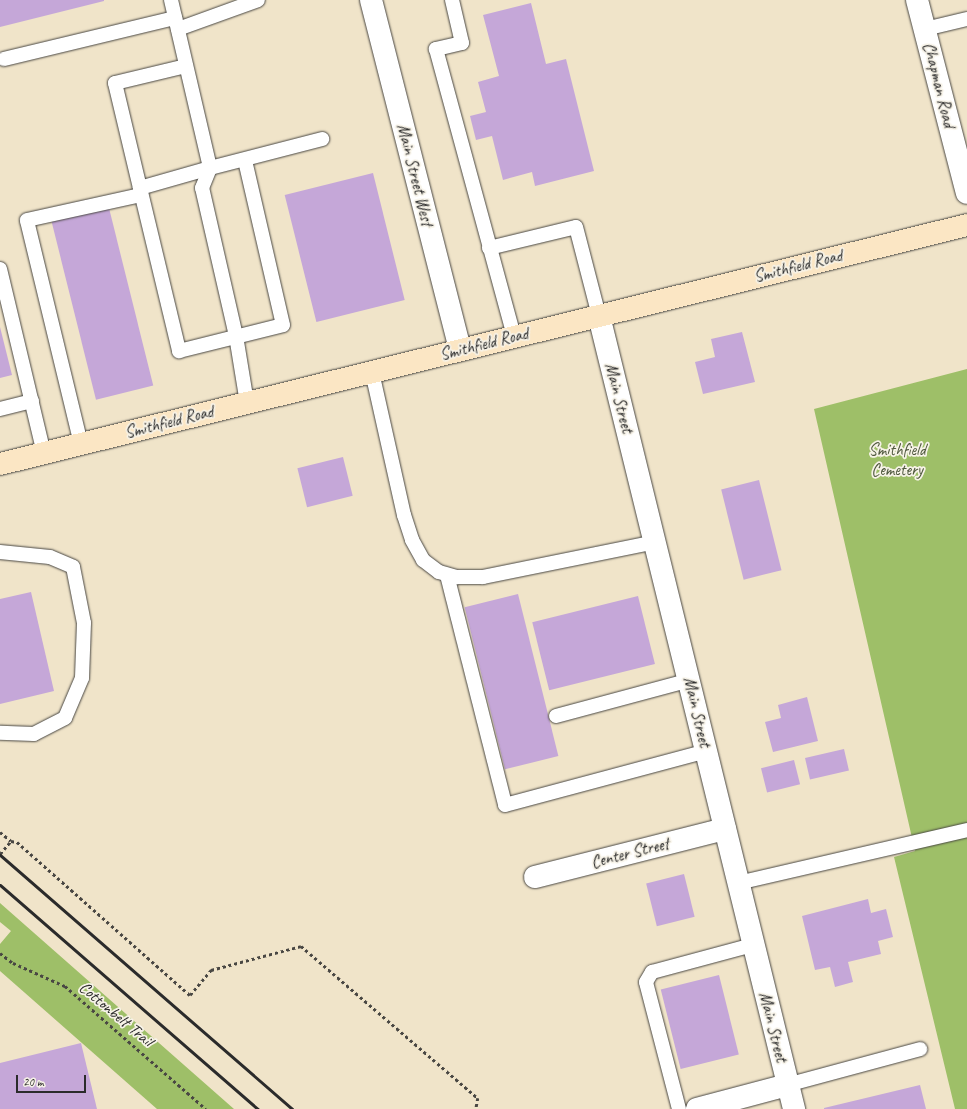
<!DOCTYPE html>
<style>
body{margin:0}
#map{position:relative;width:967px;height:1109px;overflow:hidden;background:#f0e4c9;font-family:Caveat,sans-serif}
div>[style]{position:absolute}
.green>*{inset:0;background:#9ebf68}
.building>*{inset:0;background:#c5a7d8;transform-origin:0 0}
.path>*{height:2.5px;margin-top:-1.25px;transform-origin:0;background:repeating-linear-gradient(90deg,#494743 0 3px,transparent 0 6px)}
.roads{filter:drop-shadow(0 0 1px #494743) drop-shadow(0 0 1px #494743)}
.service>*{height:14px;margin:-7px;padding:0 7px;transform-origin:7px;border-radius:7px;background:#fff}
.minor>*{height:22px;margin:-11px;padding:0 11px;transform-origin:11px;border-radius:11px;background:#fff}
.tertiary>*{height:22px;margin:-11px;padding:0 11px;transform-origin:11px;border-radius:11px;background:#fff}
.secondary>*{height:22px;margin:-11px;padding:0 11px;transform-origin:11px;border-radius:11px;background:#fbe6c4}
.rail>*{height:3px;margin:-1.5px;padding:0 1.5px;transform-origin:1.5px;border-radius:1.5px;background:#2b2b2b}
span{translate:-50% -50%;white-space:nowrap;text-align:center;line-height:1.15;-webkit-text-stroke:3.5px #f7f3e8;paint-order:stroke}
.street-label{font-size:17px;color:#2b2b2b}
.park-label{font-size:17px;color:#4e573d}
.scale{position:absolute;left:16px;top:1075px;width:70px;height:18px;box-sizing:border-box;border:2px solid #2b2b2b;border-top:0;padding-left:5px;font-size:12px;line-height:14px;white-space:nowrap;color:#2b2b2b;-webkit-text-stroke:3px #f7f3e8;paint-order:stroke}
</style>
<div id="map">
<div class="green">
<i style="clip-path:polygon(967px 369px,967px 1109px,955px 1109px,894px 857px,915px 851px,814px 409px)"></i>
<i style="clip-path:polygon(0 903px,234px 1109px,157px 1109px,33px 1000px,0 971px,0 944px,11px 931px,0 922px)"></i>
</div>
<div class="building">
<i style="clip-path:polygon(0 0,104px 0,104px 1px,0 27px)"></i>
<i style="clip-path:polygon(531px 3px,546px 64px,566px 59px,594px 171px,535px 186px,532px 172px,503px 180px,492px 136px,476px 140px,470px 116px,486px 112px,478px 82px,499px 76px,483px 15px)"></i>
<i style="left:373px;top:173px;width:131px;height:91px;rotate:76deg"></i>
<i style="left:108px;top:204px;width:187px;height:59px;rotate:76deg"></i>
<i style="clip-path:polygon(0 327px,12px 375px,0 378px)"></i>
<i style="clip-path:polygon(742px 332px,755px 382px,703px 394px,695px 362px,715px 357px,711px 339px)"></i>
<i style="left:343px;top:457px;width:40px;height:47px;rotate:76deg"></i>
<i style="left:759px;top:480px;width:93px;height:39px;rotate:76deg"></i>
<i style="clip-path:polygon(31px 592px,54px 691px,0 704px,0 599px)"></i>
<i style="left:518px;top:594px;width:167px;height:55px;rotate:76deg"></i>
<i style="left:638px;top:596px;width:70px;height:109px;rotate:76deg"></i>
<i style="clip-path:polygon(807px 697px,818px 741px,773px 752px,765px 722px,781px 718px,778px 705px)"></i>
<i style="left:844px;top:749px;width:22px;height:40px;rotate:77deg"></i>
<i style="left:794px;top:760px;width:25px;height:34px;rotate:76deg"></i>
<i style="left:684px;top:874px;width:44px;height:39px;rotate:76deg"></i>
<i style="clip-path:polygon(868px 899px,871px 913px,886px 909px,893px 937px,878px 941px,881px 954px,848px 962px,853px 982px,835px 987px,830px 967px,815px 970px,802px 916px)"></i>
<i style="left:719px;top:975px;width:82px;height:60px;rotate:76deg"></i>
<i style="clip-path:polygon(81px 1043px,97px 1109px,0 1109px,0 1063px)"></i>
<i style="clip-path:polygon(920px 1085px,926px 1109px,824px 1109px,824px 1108px)"></i>
</div>
<div class="path">
<i style="left:0;top:832px;width:14px;rotate:39deg"></i>
<i style="left:11px;top:841px;width:6px;rotate:9deg"></i>
<i style="left:17px;top:842px;width:231px;rotate:41.5deg"></i>
<i style="left:190px;top:995px;width:33px;rotate:-50deg"></i>
<i style="left:211px;top:970px;width:93px;rotate:-14.9deg"></i>
<i style="left:301px;top:946px;width:233px;rotate:40.7deg"></i>
<i style="left:478px;top:1098px;width:11px;rotate:100deg"></i>
<i style="left:0;top:854px;width:17px;rotate:-50deg"></i>
<i style="left:0;top:953px;width:16px;rotate:38deg"></i>
<i style="left:13px;top:963px;width:57px;rotate:23.9deg"></i>
<i style="left:65px;top:986px;width:187px;rotate:41.1deg"></i>
</div>
<div class="roads">
<div class="service">
<i style="left:171px;top:0;width:172px;rotate:76.9deg"></i>
<i style="left:210px;top:168px;width:73px;rotate:164.1deg"></i>
<i style="left:140px;top:188px;width:108px;rotate:-103.4deg"></i>
<i style="left:115px;top:83px;width:73px;rotate:-13.5deg"></i>
<i style="left:452px;top:0;width:44px;rotate:76.9deg"></i>
<i style="left:462px;top:43px;width:27px;rotate:167deg"></i>
<i style="left:436px;top:49px;width:298px;rotate:74.8deg"></i>
<i style="left:178px;top:29px;width:85px;rotate:-19.9deg"></i>
<i style="left:925px;top:29px;width:43px;rotate:-13.4deg"></i>
<i style="left:4px;top:59px;width:176px;rotate:-13.5deg"></i>
<i style="left:140px;top:188px;width:168px;rotate:76.5deg"></i>
<i style="left:179px;top:351px;width:107px;rotate:-14deg"></i>
<i style="left:283px;top:325px;width:169px;rotate:-103deg"></i>
<i style="left:489px;top:248px;width:89px;rotate:-13.6deg"></i>
<i style="left:576px;top:227px;width:92px;rotate:75.5deg"></i>
<i style="left:0;top:269px;width:189px;rotate:76.6deg"></i>
<i style="left:372px;top:372px;width:147px;rotate:77.4deg"></i>
<i style="left:404px;top:515px;width:26px;rotate:72deg"></i>
<i style="left:412px;top:540px;width:23px;rotate:61deg"></i>
<i style="left:423px;top:560px;width:20px;rotate:37deg"></i>
<i style="left:439px;top:572px;width:19px;rotate:16deg"></i>
<i style="left:457px;top:577px;width:26px"></i>
<i style="left:483px;top:577px;width:176px;rotate:-11.5deg"></i>
<i style="left:247px;top:403px;width:68px;rotate:-99.3deg"></i>
<i style="left:236px;top:336px;width:152px;rotate:-102.9deg"></i>
<i style="left:202px;top:188px;width:22px;rotate:-68deg"></i>
<i style="left:210px;top:168px;width:116px;rotate:-14.5deg"></i>
<i style="left:0;top:409px;width:33px;rotate:-14deg"></i>
<i style="left:81px;top:444px;width:230px;rotate:-103.6deg"></i>
<i style="left:27px;top:220px;width:117px;rotate:-12.4deg"></i>
<i style="left:0;top:552px;width:50px;rotate:5.7deg"></i>
<i style="left:50px;top:557px;width:25px;rotate:23deg"></i>
<i style="left:73px;top:567px;width:57px;rotate:78.9deg"></i>
<i style="left:84px;top:623px;width:55px;rotate:92.1deg"></i>
<i style="left:82px;top:678px;width:43px;rotate:113deg"></i>
<i style="left:65px;top:718px;width:35px;rotate:153deg"></i>
<i style="left:34px;top:734px;width:34px;rotate:-178deg"></i>
<i style="left:447px;top:575px;width:237px;rotate:75.8deg"></i>
<i style="left:505px;top:805px;width:209px;rotate:-15deg"></i>
<i style="left:556px;top:716px;width:139px;rotate:-15deg"></i>
<i style="left:738px;top:883px;width:235px;rotate:-13deg"></i>
<i style="left:787px;top:1085px;width:138px;rotate:-15.1deg"></i>
<i style="left:679px;top:1109px;width:131px;rotate:-104.6deg"></i>
<i style="left:646px;top:982px;width:12px;rotate:-59deg"></i>
<i style="left:652px;top:972px;width:105px;rotate:-15deg"></i>
</div>
<div class="minor">
<i style="left:371px;top:0;width:361px;rotate:75.7deg"></i>
<i style="left:535px;top:877px;width:196px;rotate:-14.2deg"></i>
<i style="left:697px;top:1109px;width:93px;rotate:-14.9deg"></i>
</div>
<div class="tertiary">
<i style="left:917px;top:0;width:199px;rotate:75.5deg"></i>
<i style="left:599px;top:316px;width:817px;rotate:76.18deg"></i>
</div>
<div class="secondary">
<i style="left:0;top:464px;width:996px;rotate:-13.88deg"></i>
</div>
</div>
<div class="rail">
<i style="left:0;top:855px;width:387px;rotate:41deg"></i>
<i style="left:0;top:885px;width:342px;rotate:41deg"></i>
</div>
<div class="street-label">
<span style="left:939px;top:85px;rotate:76deg">Chapman Road</span>
<span style="left:415px;top:175px;rotate:76deg">Main Street West</span>
<span style="left:798px;top:266px;rotate:-14deg">Smithfield Road</span>
<span style="left:484px;top:344px;rotate:-14deg">Smithfield Road</span>
<span style="left:619px;top:398px;rotate:76deg">Main Street</span>
<span style="left:169px;top:422px;rotate:-14deg">Smithfield Road</span>
<span style="left:697px;top:712px;rotate:77deg">Main Street</span>
<span style="left:630px;top:853px;rotate:-14deg">Center Street</span>
<span style="left:116px;top:1014px;rotate:40deg">Cottonbelt Trail</span>
<span style="left:773px;top:1027px;rotate:76deg">Main Street</span>
</div>
<div class="park-label">
<span style="left:897px;top:460px">Smithfield<br>Cemetery</span>
</div>
<div class="scale">20 m</div>
</div>
